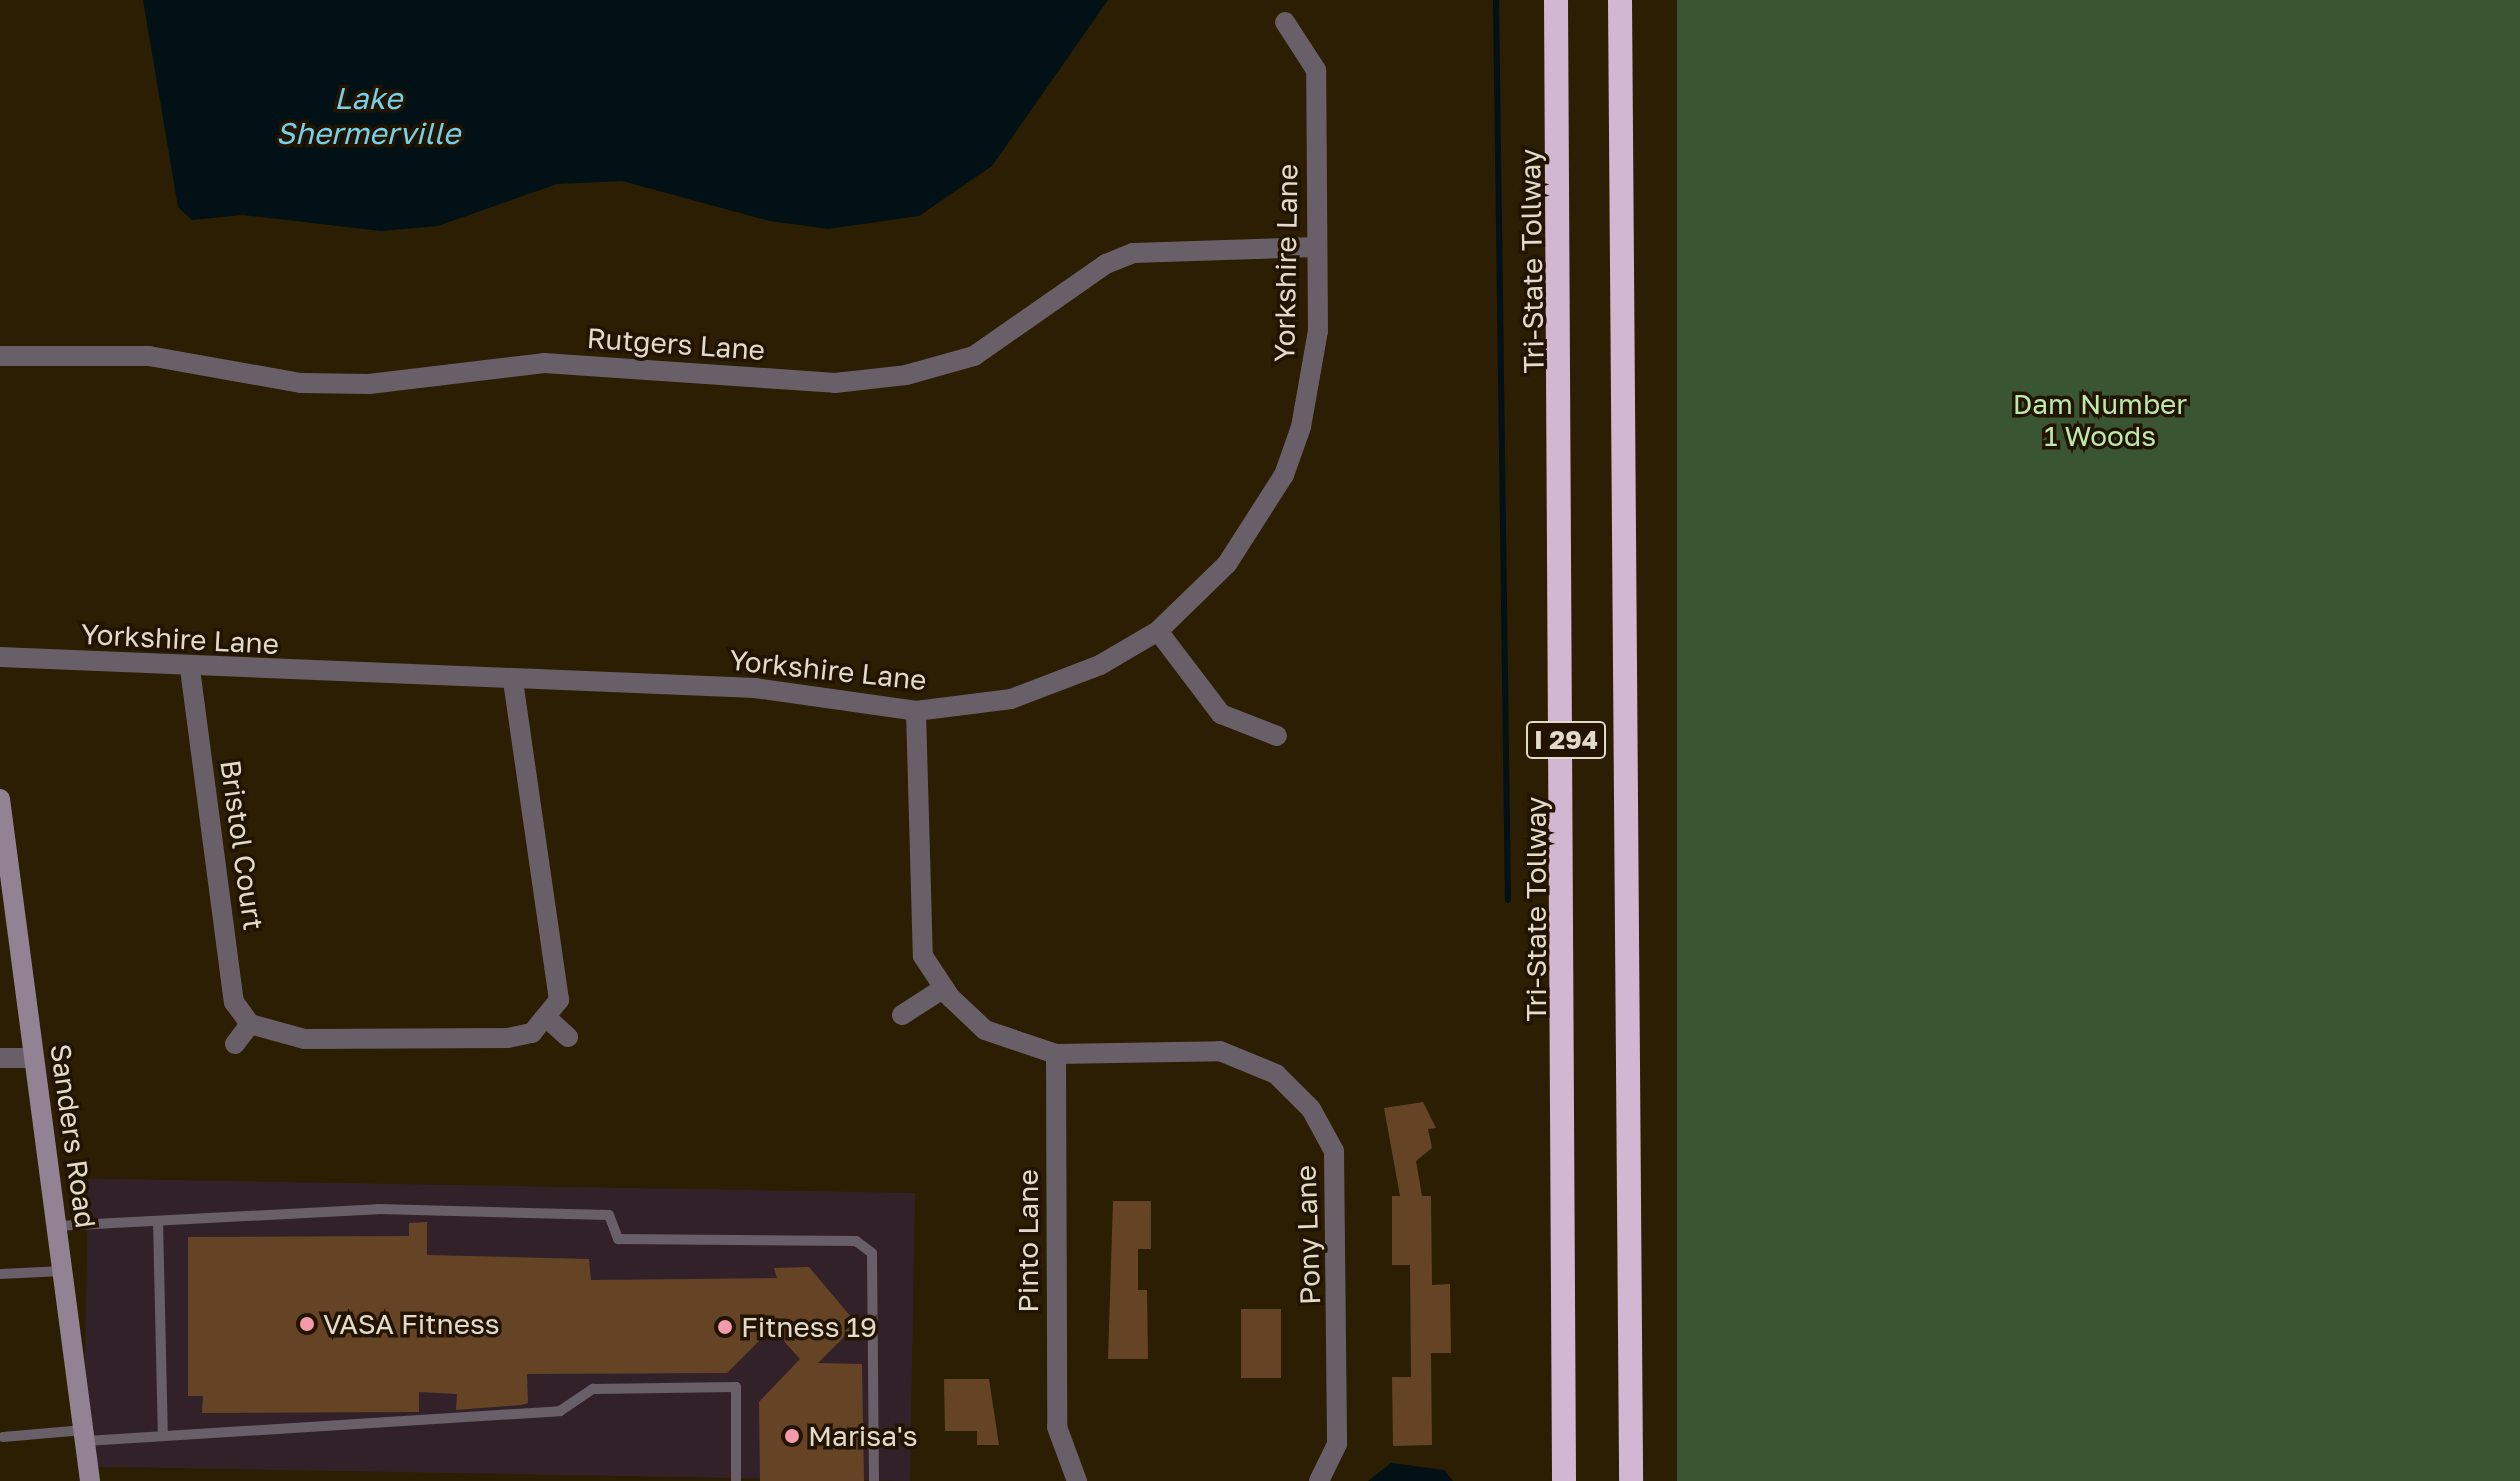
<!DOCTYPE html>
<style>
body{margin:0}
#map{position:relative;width:2520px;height:1481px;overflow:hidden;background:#2c1e03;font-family:"Golos Text",sans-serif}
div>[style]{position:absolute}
.commercial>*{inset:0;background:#33212a;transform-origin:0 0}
.forest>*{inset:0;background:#3a5532;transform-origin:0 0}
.water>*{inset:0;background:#021115}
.stream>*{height:6px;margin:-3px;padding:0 3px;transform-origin:3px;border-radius:3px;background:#021115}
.building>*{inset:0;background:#654425;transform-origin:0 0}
.service>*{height:10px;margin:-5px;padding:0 5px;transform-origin:5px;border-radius:5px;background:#695f69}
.minor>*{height:20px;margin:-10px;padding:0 10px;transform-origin:10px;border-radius:10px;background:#695f69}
.secondary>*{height:20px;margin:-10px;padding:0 10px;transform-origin:10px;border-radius:10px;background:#938293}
.motorway>*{height:24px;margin:-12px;padding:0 12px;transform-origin:12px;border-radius:12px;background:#d1b7d1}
.dots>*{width:22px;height:22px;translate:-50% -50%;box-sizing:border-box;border:4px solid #221400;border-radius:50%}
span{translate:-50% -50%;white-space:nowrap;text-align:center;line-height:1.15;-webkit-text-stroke:7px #221400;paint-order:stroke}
.shield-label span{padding:2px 6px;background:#221400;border:2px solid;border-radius:6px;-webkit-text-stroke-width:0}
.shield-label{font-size:26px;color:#e3dacb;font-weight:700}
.street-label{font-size:28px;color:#e3dacb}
.park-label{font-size:28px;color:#bbe9ac}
.poi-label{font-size:28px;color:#e3dacb}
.left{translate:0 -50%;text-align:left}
.water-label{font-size:30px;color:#74d1e9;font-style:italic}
</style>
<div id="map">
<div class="commercial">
<i style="left:915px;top:1193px;width:288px;height:827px;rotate:91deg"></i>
</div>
<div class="forest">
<i style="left:1677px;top:0;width:843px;height:1481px"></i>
</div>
<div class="water">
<i style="clip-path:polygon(143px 0,1108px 0,992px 166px,919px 216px,828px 229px,770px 221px,622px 181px,557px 184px,438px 226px,381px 231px,243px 215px,192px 220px,178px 207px)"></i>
<i style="clip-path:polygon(1391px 1463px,1444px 1470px,1453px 1481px,1368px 1481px)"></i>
</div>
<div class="stream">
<i style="left:1496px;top:0;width:900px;rotate:89.24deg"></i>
</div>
<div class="building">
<i style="clip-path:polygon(1423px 1102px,1436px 1128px,1428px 1129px,1432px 1148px,1416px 1161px,1422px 1196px,1431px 1196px,1432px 1285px,1450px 1284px,1451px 1353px,1431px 1353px,1432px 1445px,1393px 1446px,1392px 1377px,1411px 1377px,1410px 1265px,1392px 1265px,1392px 1196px,1400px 1196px,1384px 1108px)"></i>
<i style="clip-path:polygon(1113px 1201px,1151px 1201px,1151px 1249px,1138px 1249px,1138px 1290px,1147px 1290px,1148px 1359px,1108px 1359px)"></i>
<i style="clip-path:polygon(427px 1222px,427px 1255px,589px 1259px,591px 1280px,777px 1278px,774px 1268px,809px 1267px,857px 1324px,818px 1363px,862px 1364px,864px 1481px,760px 1481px,759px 1402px,800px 1359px,772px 1328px,727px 1373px,527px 1374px,528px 1403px,521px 1405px,456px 1410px,457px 1394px,419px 1392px,419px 1412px,202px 1413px,203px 1396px,188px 1396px,188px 1237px,409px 1236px,409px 1223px)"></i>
<i style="left:1281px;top:1309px;width:69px;height:40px;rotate:90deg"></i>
<i style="clip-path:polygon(944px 1379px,989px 1379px,999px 1445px,977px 1445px,977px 1431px,945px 1431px)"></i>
</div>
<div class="service">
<i style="left:158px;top:1221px;width:215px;rotate:88.7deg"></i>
<i style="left:57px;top:1226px;width:321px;rotate:-3deg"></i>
<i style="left:378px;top:1209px;width:231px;rotate:1.5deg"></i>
<i style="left:609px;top:1215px;width:26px;rotate:69deg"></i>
<i style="left:618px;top:1239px;width:238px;rotate:0.5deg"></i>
<i style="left:856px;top:1241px;width:20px;rotate:37deg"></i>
<i style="left:872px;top:1253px;width:228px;rotate:89.5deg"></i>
<i style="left:0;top:1274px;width:63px;rotate:-2.7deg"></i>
<i style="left:3px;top:1437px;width:81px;rotate:-4.9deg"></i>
<i style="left:86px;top:1441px;width:475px;rotate:-3.6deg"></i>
<i style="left:560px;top:1411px;width:40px;rotate:-34deg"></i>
<i style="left:593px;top:1389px;width:143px;rotate:-0.8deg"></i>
<i style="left:736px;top:1387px;width:94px;rotate:90deg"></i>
</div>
<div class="minor">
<i style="left:0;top:356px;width:149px"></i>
<i style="left:149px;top:356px;width:154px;rotate:10.1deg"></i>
<i style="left:301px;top:383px;width:68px;rotate:0.8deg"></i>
<i style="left:369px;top:384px;width:176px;rotate:-6.8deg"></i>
<i style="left:544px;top:363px;width:292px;rotate:3.9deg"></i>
<i style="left:835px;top:383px;width:71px;rotate:-6.4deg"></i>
<i style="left:906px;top:375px;width:71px;rotate:-15.6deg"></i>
<i style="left:974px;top:356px;width:161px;rotate:-34.9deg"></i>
<i style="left:1106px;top:264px;width:29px;rotate:-22deg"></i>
<i style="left:1133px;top:253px;width:183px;rotate:-1.9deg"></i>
<i style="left:1158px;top:631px;width:104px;rotate:52.8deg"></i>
<i style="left:1221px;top:714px;width:60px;rotate:21.4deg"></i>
<i style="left:0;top:657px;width:756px;rotate:2.35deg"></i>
<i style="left:755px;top:688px;width:163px;rotate:8.1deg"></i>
<i style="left:916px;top:711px;width:96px;rotate:-7.2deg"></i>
<i style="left:1011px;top:699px;width:95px;rotate:-20.9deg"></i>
<i style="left:1100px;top:665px;width:67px;rotate:-30.4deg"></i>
<i style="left:1158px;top:631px;width:96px;rotate:-44.2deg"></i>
<i style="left:1227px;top:564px;width:106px;rotate:-57.4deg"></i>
<i style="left:1284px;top:475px;width:51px;rotate:-70.5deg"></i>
<i style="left:1301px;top:427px;width:97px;rotate:-80deg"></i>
<i style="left:1318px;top:331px;width:261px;rotate:-90.4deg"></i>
<i style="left:1316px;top:70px;width:57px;rotate:-122.9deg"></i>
<i style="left:190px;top:669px;width:336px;rotate:82.5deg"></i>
<i style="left:234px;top:1002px;width:27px;rotate:54deg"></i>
<i style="left:250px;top:1024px;width:56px;rotate:15.5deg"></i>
<i style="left:304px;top:1039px;width:204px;rotate:-0.3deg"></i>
<i style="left:508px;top:1038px;width:25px;rotate:-12deg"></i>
<i style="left:532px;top:1033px;width:43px;rotate:-50.7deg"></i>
<i style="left:559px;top:1000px;width:324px;rotate:-98.2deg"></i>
<i style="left:916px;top:711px;width:245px;rotate:88.4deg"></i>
<i style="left:923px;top:956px;width:49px;rotate:56.6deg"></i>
<i style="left:950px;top:997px;width:48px;rotate:43.3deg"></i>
<i style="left:985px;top:1030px;width:75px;rotate:18.7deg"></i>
<i style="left:1056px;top:1054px;width:164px;rotate:-1deg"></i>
<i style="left:1220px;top:1051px;width:61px;rotate:22.3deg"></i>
<i style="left:1276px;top:1074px;width:49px;rotate:45deg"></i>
<i style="left:1311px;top:1109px;width:48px;rotate:61.3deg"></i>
<i style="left:1334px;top:1151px;width:293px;rotate:89.4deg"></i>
<i style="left:1337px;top:1444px;width:41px;rotate:115.9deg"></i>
<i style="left:902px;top:1015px;width:50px;rotate:-32.7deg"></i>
<i style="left:548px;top:1019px;width:27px;rotate:42deg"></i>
<i style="left:235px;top:1044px;width:25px;rotate:-53deg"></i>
<i style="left:1056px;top:1054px;width:373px;rotate:89.8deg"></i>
<i style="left:1057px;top:1427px;width:58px;rotate:69.7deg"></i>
<i style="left:0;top:1058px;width:34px"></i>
</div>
<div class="secondary">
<i style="left:0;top:799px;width:688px;rotate:82.48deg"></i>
</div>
<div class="motorway">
<i style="left:1556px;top:0;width:1481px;rotate:89.69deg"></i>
<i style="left:1620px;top:0;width:1481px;rotate:89.57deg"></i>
</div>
<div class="dots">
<i style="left:307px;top:1324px;background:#f39aab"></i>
<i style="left:725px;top:1327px;background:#f39aab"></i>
<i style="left:792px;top:1436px;background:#f39aab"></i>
</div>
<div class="shield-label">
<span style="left:1566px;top:740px">I 294</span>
</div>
<div class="street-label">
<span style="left:1532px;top:261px;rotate:-91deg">Tri-State Tollway</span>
<span style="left:1286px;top:263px;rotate:-89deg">Yorkshire Lane</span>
<span style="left:676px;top:344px;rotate:4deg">Rutgers Lane</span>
<span style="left:180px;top:639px;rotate:3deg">Yorkshire Lane</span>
<span style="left:828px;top:670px;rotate:6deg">Yorkshire Lane</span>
<span style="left:242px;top:845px;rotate:82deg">Bristol Court</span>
<span style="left:1536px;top:909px;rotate:-90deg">Tri-State Tollway</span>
<span style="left:73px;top:1136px;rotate:82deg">Sanders Road</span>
<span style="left:1308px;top:1235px;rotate:-92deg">Pony Lane</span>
<span style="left:1028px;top:1241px;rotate:-90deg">Pinto Lane</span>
</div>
<div class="park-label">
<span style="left:2100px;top:420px">Dam Number<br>1 Woods</span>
</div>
<div class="poi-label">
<span class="left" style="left:323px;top:1324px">VASA Fitness</span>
<span class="left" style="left:741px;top:1327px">Fitness 19</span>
<span class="left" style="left:808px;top:1436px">Marisa's</span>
</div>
<div class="water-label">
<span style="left:368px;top:115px">Lake<br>Shermerville</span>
</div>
</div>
